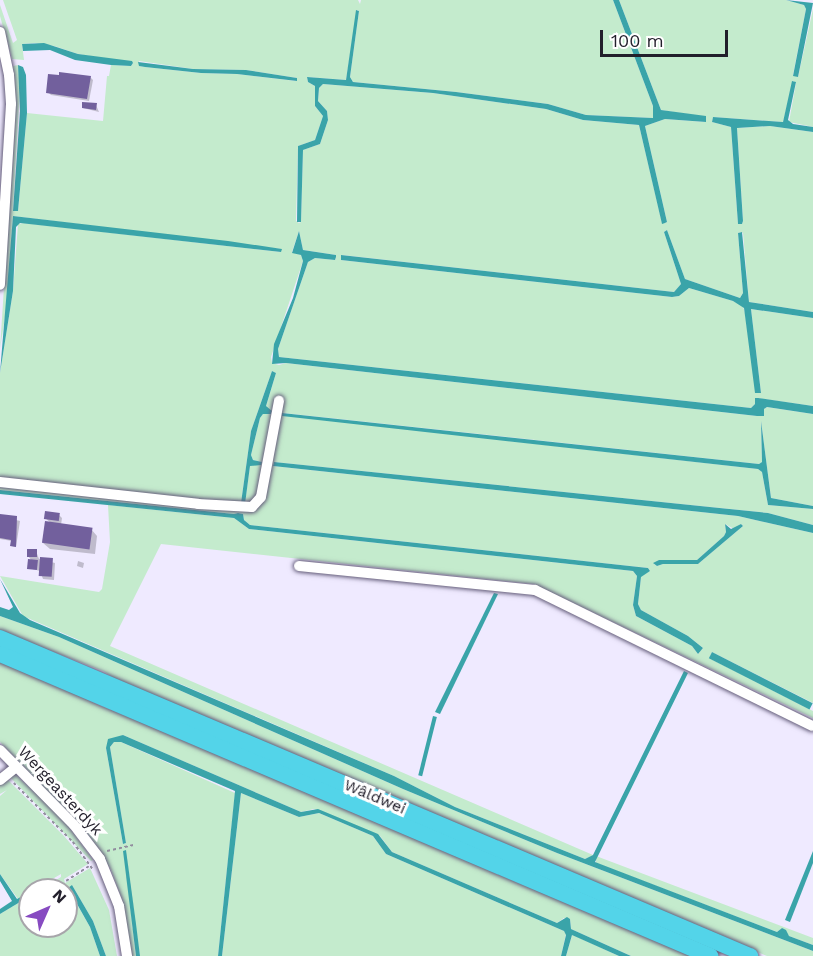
<!DOCTYPE html>
<meta charset="utf-8">
<style>
body{margin:0}
#map{position:relative;width:813px;height:956px;overflow:hidden;background:#efeaff;font-family:"Work Sans",sans-serif}
div>[style]{position:absolute}
.green>*{inset:0;background:#c4ebcd}
.water>*{inset:0;background:#3aa4a9;transform-origin:0 0}
.shadow>*{inset:0;background:#0003}
.building>*{inset:0;background:#72609d;transform-origin:0 0}
.path>*{height:1.5px;margin-top:-0.75px;transform-origin:0;background:repeating-linear-gradient(90deg,#928e9f 0 3px,transparent 0 6px)}
.roads{filter:drop-shadow(0 0 2px #655e7b) drop-shadow(0 0 2px #655e7b)}
.minor>*{height:10px;margin:-5px;padding:0 5px;transform-origin:5px;border-radius:5px;background:#fff}
.highway>*{height:16px;margin:-8px;padding:0 8px;transform-origin:8px;border-radius:8px;background:#53d4e9}
span{translate:-50% -50%;white-space:nowrap;text-align:center;line-height:1.15;-webkit-text-stroke:6px #fff;paint-order:stroke}
.street-label{font-size:16px;color:#221f2b}
.north{position:absolute;left:18px;top:878px;width:60px;height:60px;box-sizing:border-box;background:#fff;border:2px solid #a7a5aa;border-radius:50%;rotate:45deg;font-size:16px;font-weight:700;line-height:24px;text-align:center;color:#221f2b}
.north::after{content:'';display:block;margin:auto;width:21px;height:27px;background:#874bc1;clip-path:polygon(50% 0,100% 100%,50% 72%,0 100%)}
.scale{position:absolute;left:600px;top:30px;width:128px;height:27px;box-sizing:border-box;border:3px solid #221f2b;border-top:0;padding-left:8px;font-size:18px;line-height:21px;white-space:nowrap;color:#221f2b;-webkit-text-stroke:4px #fff;paint-order:stroke}
</style>
<div id="map">
<div class="green">
<i style="clip-path:polygon(evenodd,0 0,358px 0,360px 4px,361px 0,613px 0,653px 106px,653px 118px,586px 115px,548px 104px,456px 92px,353px 82px,350px 77px,359px 11px,357px 10px,346px 80px,307px 77px,308px 82px,315px 86px,315px 106px,323px 116px,315px 140px,298px 146px,296px 221px,299px 223px,301px 222px,303px 150px,320px 144px,328px 120px,327px 111px,318px 101px,319px 88px,323px 84px,433px 93px,546px 109px,583px 120px,639px 125px,662px 223px,665px 223px,667px 222px,645px 126px,665px 119px,705px 122px,706px 117px,661px 110px,619px 0,786px 0,804px 5px,806px 9px,793px 75px,798px 77px,813px 9px,813px 127px,789px 122px,796px 83px,793px 81px,783px 122px,713px 117px,712px 122px,731px 127px,738px 224px,742px 224px,743px 220px,737px 128px,770px 126px,813px 132px,813px 312px,749px 302px,743px 233px,741px 232px,738px 233px,743px 293px,740px 298px,685px 279px,667px 230px,664px 232px,681px 284px,674px 292px,342px 255px,341px 260px,672px 297px,679px 296px,689px 288px,733px 301px,743px 306px,745px 313px,756px 393px,761px 393px,751px 309px,813px 318px,813px 406px,756px 398px,755px 404px,751px 408px,279px 357px,278px 349px,308px 262px,315px 258px,335px 260px,336px 257px,336px 255px,303px 250px,299px 231px,292px 252px,301px 255px,303px 261px,271px 357px,272px 363px,279px 365px,286px 363px,757px 416px,763px 416px,764px 409px,767px 407px,813px 414px,813px 506px,771px 498px,761px 421px,762px 462px,759px 464px,283px 413px,282px 415px,758px 469px,762px 472px,768px 505px,813px 509px,813px 525px,768px 513px,274px 462px,273px 466px,738px 516px,813px 533px,813px 703px,712px 652px,709px 658px,813px 711px,813px 718px,534px 584px,161px 544px,110px 646px,593px 855px,585px 859px,455px 807px,394px 776px,23px 616px,0 576px,99px 592px,102px 589px,110px 542px,108px 505px,234px 518px,249px 529px,633px 571px,637px 576px,633px 605px,636px 616px,692px 646px,698px 654px,703px 648px,688px 636px,641px 610px,638px 604px,641px 576px,650px 571px,648px 568px,250px 525px,244px 520px,243px 514px,238px 513px,234px 514px,0 490px,0 483px,251px 510px,258px 506px,262px 498px,280px 401px,277px 400px,259px 496px,251px 506px,198px 503px,0 480px,0 373px,13px 291px,18px 224px,24px 223px,281px 252px,281px 249px,13px 216px,7px 304px,0 349px,15px 117px,13px 66px,18px 65px,20px 88px,13px 210px,18px 211px,27px 113px,103px 121px,107px 76px,109px 76px,111px 65px,131px 66px,133px 63px,78px 54px,54px 46px,35px 43px,22px 44px,24px 60px,12px 59px,0 16px,0 5px,13px 43px,17px 40px,3px 0,0 0,139px 61px,193px 69px,246px 70px,297px 78px,296px 81px,237px 74px,201px 73px,145px 67px,139px 66px,139px 61px,0 0,272px 371px,276px 373px,266px 406px,272px 414px,263px 414px,260px 418px,251px 455px,253px 460px,262px 462px,250px 466px,245px 503px,241px 503px,251px 431px,272px 371px,0 0,725px 524px,734px 529px,741px 524px,743px 526px,698px 564px,663px 564px,657px 566px,654px 564px,659px 560px,697px 560px,724px 536px,726px 532px,725px 524px)"></i>
<i style="clip-path:polygon(0 616px,59px 637px,403px 789px,557px 853px,813px 951px,813px 956px,767px 956px,117px 680px,103px 671px,0 631px)"></i>
<i style="clip-path:polygon(0 660px,103px 707px,150px 724px,694px 956px,631px 956px,571px 929px,570px 919px,564px 918px,557px 923px,392px 852px,380px 836px,314px 809px,301px 812px,123px 735px,106px 748px,123px 844px,126px 843px,110px 747px,114px 742px,121px 742px,235px 793px,218px 956px,140px 956px,124px 851px,136px 956px,131px 956px,122px 899px,111px 870px,99px 849px,82px 827px,0 742px)"></i>
<i style="clip-path:polygon(15px 774px,63px 819px,93px 860px,91px 861px,9px 776px)"></i>
<i style="clip-path:polygon(6px 778px,64px 836px,88px 864px,64px 879px,65px 883px,90px 868px,109px 910px,117px 956px,106px 956px,93px 921px,72px 885px,74px 899px,90px 927px,100px 956px,0 956px,0 914px,30px 896px,30px 926px,66px 926px,66px 890px,40px 890px,61px 877px,61px 874px,18px 899px,0 874px,0 796px,7px 790px,0 794px,0 782px)"></i>
<i style="clip-path:polygon(241px 793px,299px 817px,319px 813px,373px 836px,386px 854px,564px 931px,566px 934px,561px 956px,222px 956px)"></i>
<i style="clip-path:polygon(596px 856px,813px 938px,813px 945px,789px 936px,782px 928px,777px 932px,596px 863px)"></i>
<i style="clip-path:polygon(572px 935px,573px 935px,619px 956px,566px 956px)"></i>
</div>
<div class="water">
<i style="clip-path:polygon(613px 0,619px 0,661px 110px,706px 116px,706px 122px,665px 119px,645px 126px,667px 222px,665px 223px,662px 224px,639px 125px,583px 120px,546px 109px,433px 93px,323px 84px,319px 88px,318px 101px,327px 111px,328px 120px,320px 144px,303px 150px,301px 222px,297px 222px,298px 146px,315px 140px,323px 116px,315px 106px,315px 86px,308px 82px,307px 77px,346px 80px,356px 10px,359px 11px,350px 77px,353px 82px,456px 92px,548px 104px,586px 115px,653px 118px,653px 106px)"></i>
<i style="clip-path:polygon(786px 0,813px 3px,798px 77px,793px 76px,806px 9px,804px 5px)"></i>
<i style="clip-path:polygon(44px 43px,78px 54px,132px 61px,133px 63px,131px 66px,111px 65px,75px 60px,50px 50px,23px 51px,22px 44px)"></i>
<i style="clip-path:polygon(138px 62px,193px 69px,246px 70px,297px 78px,297px 81px,237px 74px,201px 73px,145px 67px,139px 66px)"></i>
<i style="clip-path:polygon(18px 65px,23px 67px,26px 75px,27px 113px,18px 211px,13px 211px,20px 111px)"></i>
<i style="clip-path:polygon(792px 81px,796px 82px,788px 120px,793px 124px,813px 127px,813px 132px,770px 126px,737px 128px,743px 221px,742px 224px,738px 224px,731px 127px,712px 122px,713px 117px,783px 122px)"></i>
<i style="clip-path:polygon(13px 216px,228px 241px,282px 249px,281px 252px,20px 223px,16px 227px,13px 291px,0 373px)"></i>
<i style="clip-path:polygon(667px 230px,685px 279px,740px 298px,743px 293px,738px 233px,742px 232px,749px 302px,813px 312px,813px 318px,751px 309px,761px 393px,755px 393px,744px 308px,733px 301px,689px 288px,679px 296px,672px 297px,341px 260px,341px 255px,674px 292px,681px 284px,664px 232px)"></i>
<i style="clip-path:polygon(299px 231px,303px 250px,336px 255px,336px 257px,335px 260px,315px 258px,308px 262px,278px 349px,279px 357px,751px 408px,755px 404px,755px 398px,758px 398px,813px 406px,813px 414px,767px 407px,764px 409px,764px 416px,757px 416px,286px 363px,272px 364px,274px 344px,293px 298px,303px 261px,301px 255px,292px 253px)"></i>
<i style="clip-path:polygon(272px 371px,276px 373px,266px 406px,272px 411px,271px 414px,263px 414px,260px 418px,251px 455px,253px 460px,262px 462px,261px 465px,250px 466px,245px 504px,241px 503px,251px 431px)"></i>
<i style="clip-path:polygon(282px 413px,759px 464px,762px 462px,761px 421px,771px 498px,813px 506px,813px 509px,768px 505px,762px 472px,758px 469px,282px 416px)"></i>
<i style="clip-path:polygon(274px 462px,768px 513px,813px 525px,813px 533px,738px 516px,273px 466px)"></i>
<i style="clip-path:polygon(0 490px,234px 514px,238px 513px,243px 514px,244px 520px,250px 525px,648px 568px,650px 571px,641px 577px,638px 604px,641px 610px,688px 636px,703px 648px,698px 654px,692px 646px,636px 616px,633px 605px,637px 576px,633px 571px,249px 529px,234px 518px,0 494px)"></i>
<i style="clip-path:polygon(725px 524px,731px 529px,741px 524px,743px 526px,698px 564px,663px 564px,657px 566px,653px 563px,659px 560px,697px 560px,724px 536px,726px 532px)"></i>
<i style="clip-path:polygon(0 579px,20px 613px,30px 620px,394px 776px,455px 807px,585px 859px,593px 855px,684px 671px,688px 673px,595px 862px,777px 932px,782px 928px,786px 930px,789px 936px,813px 945px,813px 951px,557px 853px,403px 789px,59px 637px,0 616px,0 607px,9px 610px,13px 607px)"></i>
<i style="clip-path:polygon(494px 593px,498px 594px,440px 714px,435px 712px)"></i>
<i style="left:712px;top:652px;width:113px;height:7px;rotate:27deg"></i>
<i style="left:433px;top:716px;width:4px;height:61px;rotate:14deg"></i>
<i style="clip-path:polygon(123px 735px,301px 812px,318px 809px,378px 834px,392px 852px,557px 923px,567px 917px,570px 919px,571px 929px,631px 956px,619px 956px,572px 935px,566px 956px,561px 956px,566px 935px,564px 931px,386px 854px,373px 836px,319px 813px,299px 817px,241px 793px,222px 956px,218px 956px,235px 791px,121px 742px,114px 742px,110px 747px,126px 843px,123px 844px,106px 748px,108px 739px)"></i>
<i style="clip-path:polygon(126px 850px,136px 924px,140px 956px,136px 956px,123px 851px)"></i>
<i style="clip-path:polygon(813px 851px,813px 863px,790px 922px,785px 920px)"></i>
<i style="clip-path:polygon(0 874px,17px 899px,30px 892px,30px 896px,0 914px,0 909px,12px 901px,0 881px)"></i>
<i style="clip-path:polygon(72px 885px,93px 921px,106px 956px,100px 956px,90px 927px,68px 888px)"></i>
</div>
<div class="shadow">
<i style="clip-path:polygon(90px 77px,93px 80px,89px 101px,51px 95px,48px 92px)"></i>
<i style="clip-path:polygon(96px 105px,99px 112px,83px 108px)"></i>
<i style="clip-path:polygon(59px 515px,62px 518px,61px 525px,91px 529px,97px 536px,95px 554px,50px 549px,43px 543px,51px 523px,45px 518px)"></i>
<i style="clip-path:polygon(0 516px,20px 521px,16px 547px,12px 546px,12px 541px,0 539px)"></i>
<i style="clip-path:polygon(36px 551px,39px 559px,55px 563px,54px 580px,43px 579px,40px 571px,29px 568px,32px 561px,28px 556px)"></i>
<i style="clip-path:polygon(78px 561px,84px 563px,83px 568px,77px 566px)"></i>
</div>
<div class="building">
<i style="clip-path:polygon(59px 72px,91px 76px,87px 99px,46px 93px,48px 74px,59px 75px)"></i>
<i style="clip-path:polygon(82px 102px,97px 103px,96px 110px,82px 108px)"></i>
<i style="left:45px;top:511px;width:15px;height:8px;rotate:8deg"></i>
<i style="clip-path:polygon(0 514px,17px 516px,16px 547px,10px 546px,11px 540px,0 538px)"></i>
<i style="left:45px;top:521px;width:48px;height:22px;rotate:8deg"></i>
<i style="left:27px;top:549px;width:10px;height:8px"></i>
<i style="left:40px;top:557px;width:13px;height:19px;rotate:4deg"></i>
<i style="left:28px;top:559px;width:10px;height:10px;rotate:6deg"></i>
</div>
<div class="path">
<i style="left:14px;top:783px;width:83px;rotate:45deg"></i>
<i style="left:73px;top:842px;width:34px;rotate:54deg"></i>
<i style="left:107px;top:851px;width:27px;rotate:-13deg"></i>
<i style="left:66px;top:881px;width:27px;rotate:-33deg"></i>
</div>
<div class="roads">
<div class="minor">
<i style="left:0;top:32px;width:44px;rotate:78.2deg"></i>
<i style="left:9px;top:75px;width:29px;rotate:86deg"></i>
<i style="left:11px;top:104px;width:181px;rotate:93.5deg"></i>
<i style="left:0;top:482px;width:199px;rotate:6.3deg"></i>
<i style="left:198px;top:504px;width:54px;rotate:3.2deg"></i>
<i style="left:252px;top:507px;width:13px;rotate:-48deg"></i>
<i style="left:261px;top:497px;width:98px;rotate:-79.4deg"></i>
<i style="left:299px;top:566px;width:237px;rotate:5.8deg"></i>
<i style="left:535px;top:590px;width:309px;rotate:26.1deg"></i>
<i style="left:0;top:750px;width:105px;rotate:45.4deg"></i>
<i style="left:74px;top:825px;width:43px;rotate:52.6deg"></i>
<i style="left:100px;top:859px;width:51px;rotate:68deg"></i>
<i style="left:119px;top:906px;width:51px;rotate:80.9deg"></i>
<i style="left:0;top:780px;width:21px;rotate:-39deg"></i>
</div>
<div class="highway">
<i style="left:0;top:638px;width:815px;rotate:22.98deg"></i>
<i style="left:0;top:654px;width:772px;rotate:23.04deg"></i>
</div>
</div>
<div class="street-label">
<span style="left:60px;top:791px;rotate:47deg">Wergeasterdyk</span>
<span style="left:375px;top:797px;rotate:23deg">Wâldwei</span>
</div>
<div class="north">N</div>
<div class="scale">100 m</div>
</div>
